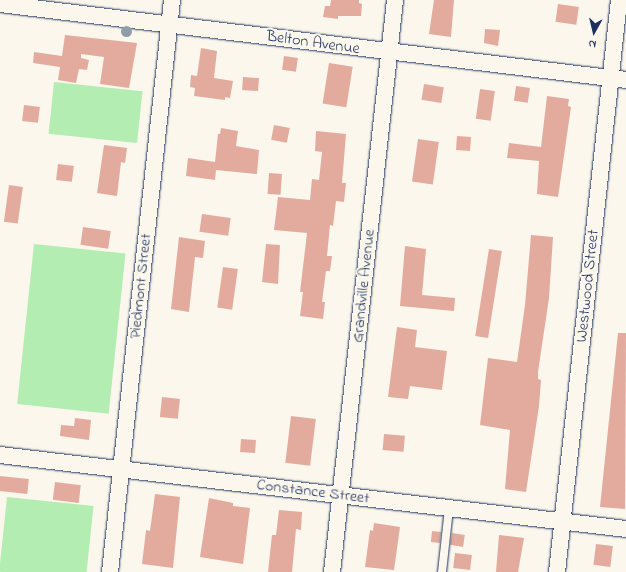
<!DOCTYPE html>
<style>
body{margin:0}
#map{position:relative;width:626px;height:572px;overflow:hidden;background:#fbf7ec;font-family:"Indie Flower",sans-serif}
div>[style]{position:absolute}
.green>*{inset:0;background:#b3edb1;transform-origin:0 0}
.building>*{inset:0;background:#e3aa9e;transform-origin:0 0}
.roads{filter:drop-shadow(0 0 1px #1b2f5e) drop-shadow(0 0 1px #1b2f5e)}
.lane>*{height:8px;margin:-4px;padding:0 4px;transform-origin:4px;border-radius:4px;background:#fbf7ec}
.street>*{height:16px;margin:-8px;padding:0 8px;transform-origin:8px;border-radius:8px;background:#fbf7ec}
.trees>*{width:11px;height:11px;margin:-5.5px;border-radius:50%;background:#909ea7}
span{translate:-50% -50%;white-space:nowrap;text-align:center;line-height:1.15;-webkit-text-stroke:4px #fbf7ec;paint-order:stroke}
.street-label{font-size:16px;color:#1b2f5e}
.north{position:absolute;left:574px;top:12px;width:40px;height:40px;-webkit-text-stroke:3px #fbf7ec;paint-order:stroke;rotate:188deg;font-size:11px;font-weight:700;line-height:16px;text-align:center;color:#1b2f5e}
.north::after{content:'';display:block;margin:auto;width:14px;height:18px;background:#1b2f5e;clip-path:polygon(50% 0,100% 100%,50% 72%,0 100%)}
</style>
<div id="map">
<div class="green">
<i style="left:54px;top:82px;width:89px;height:52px;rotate:6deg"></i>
<i style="left:34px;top:244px;width:92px;height:161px;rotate:6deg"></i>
<i style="left:7px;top:497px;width:87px;height:75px;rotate:6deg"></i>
</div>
<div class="building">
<i style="clip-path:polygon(331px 0,359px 0,359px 3px,362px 4px,361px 16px,338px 16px,338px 19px,323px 17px,325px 6px,330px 6px)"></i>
<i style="clip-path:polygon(434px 0,454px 0,451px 37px,429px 34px)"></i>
<i style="left:558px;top:4px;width:21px;height:18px;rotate:8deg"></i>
<i style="clip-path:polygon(485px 29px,500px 30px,498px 46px,484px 43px)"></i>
<i style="clip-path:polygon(65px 35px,137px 43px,129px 88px,100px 84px,104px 57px,81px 54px,81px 58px,89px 60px,87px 70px,79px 69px,76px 83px,58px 80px,60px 67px,33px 63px,34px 52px,62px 56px)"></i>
<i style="clip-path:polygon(201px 48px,217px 51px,214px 78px,233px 81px,230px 98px,225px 97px,225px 100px,194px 96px,195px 88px,190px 87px,191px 75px,197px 76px)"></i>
<i style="left:284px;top:56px;width:14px;height:14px;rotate:8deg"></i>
<i style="left:329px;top:63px;width:24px;height:41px;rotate:9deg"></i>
<i style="left:243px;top:77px;width:16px;height:13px;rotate:4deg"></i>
<i style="left:424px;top:84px;width:20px;height:16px;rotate:9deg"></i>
<i style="left:516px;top:86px;width:14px;height:15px;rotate:8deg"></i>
<i style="left:480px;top:89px;width:15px;height:30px;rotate:8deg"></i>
<i style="clip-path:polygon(547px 96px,569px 99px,568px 106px,571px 107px,558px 197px,537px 194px,539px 161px,507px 158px,509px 143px,541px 147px)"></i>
<i style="left:24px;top:105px;width:16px;height:16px;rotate:7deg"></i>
<i style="left:274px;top:125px;width:16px;height:15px;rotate:11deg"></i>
<i style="clip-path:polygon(221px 128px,238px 131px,236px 146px,259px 150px,257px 174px,216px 170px,215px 180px,186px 176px,188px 158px,215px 162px,218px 134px,220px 134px)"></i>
<i style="clip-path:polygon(316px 131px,346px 134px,342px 183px,346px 183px,344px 202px,336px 201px,333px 226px,330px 225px,327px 256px,332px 256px,330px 271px,326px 271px,322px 302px,325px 302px,323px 319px,300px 316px,303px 292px,300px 292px,307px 233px,274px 230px,278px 197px,310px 200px,312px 179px,319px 180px,322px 152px,315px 151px)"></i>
<i style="left:457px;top:136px;width:14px;height:14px;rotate:4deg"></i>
<i style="left:418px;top:139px;width:21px;height:43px;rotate:8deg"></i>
<i style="clip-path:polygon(104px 145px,127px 148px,125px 163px,121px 162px,117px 196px,97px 193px)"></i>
<i style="left:58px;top:164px;width:16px;height:16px;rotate:7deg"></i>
<i style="left:269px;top:173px;width:13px;height:21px;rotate:4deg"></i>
<i style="left:9px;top:185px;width:14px;height:37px;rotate:8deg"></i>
<i style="left:202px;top:214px;width:29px;height:18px;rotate:8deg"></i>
<i style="left:83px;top:227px;width:28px;height:18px;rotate:8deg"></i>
<i style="clip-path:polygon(531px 235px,553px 237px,549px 298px,538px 372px,538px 379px,541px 380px,539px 406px,526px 492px,505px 489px,510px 430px,480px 425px,488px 358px,517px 362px,525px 305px)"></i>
<i style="clip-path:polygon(179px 237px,205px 241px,203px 258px,195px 257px,189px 312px,171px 309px)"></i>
<i style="clip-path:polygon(266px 244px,280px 245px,278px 284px,262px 282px)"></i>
<i style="clip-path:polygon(405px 246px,426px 249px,422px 295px,455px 298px,454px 311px,400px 306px)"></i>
<i style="left:489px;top:249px;width:13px;height:88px;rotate:9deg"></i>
<i style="left:223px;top:267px;width:15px;height:41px;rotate:8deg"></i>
<i style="clip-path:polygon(397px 327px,417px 330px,415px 347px,447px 351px,442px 390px,410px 386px,408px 399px,388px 397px)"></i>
<i style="clip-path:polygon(618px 333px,626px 333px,625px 509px,600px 507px)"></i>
<i style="left:162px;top:397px;width:18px;height:20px;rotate:6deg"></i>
<i style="left:291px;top:416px;width:25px;height:47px;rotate:7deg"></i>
<i style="clip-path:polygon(75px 418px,91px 420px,89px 440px,60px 436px,61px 425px,74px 426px)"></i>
<i style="left:384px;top:434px;width:21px;height:16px;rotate:5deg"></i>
<i style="left:241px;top:439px;width:15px;height:13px;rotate:4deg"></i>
<i style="left:0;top:476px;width:29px;height:15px;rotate:6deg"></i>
<i style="left:55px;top:482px;width:26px;height:18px;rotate:7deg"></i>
<i style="clip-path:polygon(155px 494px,180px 497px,173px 568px,142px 564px,146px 530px,150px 531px)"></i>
<i style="clip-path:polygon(209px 498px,233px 503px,233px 506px,250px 508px,243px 564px,200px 557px)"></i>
<i style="clip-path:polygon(279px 510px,302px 512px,301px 530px,296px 529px,292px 572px,268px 572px,272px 535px,276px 535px)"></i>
<i style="clip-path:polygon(374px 523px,400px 527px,394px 570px,365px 567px,370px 530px,373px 531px)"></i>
<i style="left:432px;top:531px;width:9px;height:11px;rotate:6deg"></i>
<i style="left:452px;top:533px;width:13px;height:12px;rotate:9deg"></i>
<i style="clip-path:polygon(499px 535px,524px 538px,518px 572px,496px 572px)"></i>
<i style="left:596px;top:544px;width:17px;height:21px;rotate:7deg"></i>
<i style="left:455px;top:553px;width:17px;height:15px;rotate:7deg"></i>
</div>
<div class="roads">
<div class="lane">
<i style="left:442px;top:572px;width:63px;rotate:-83.7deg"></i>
</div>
<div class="street">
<i style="left:0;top:4px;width:631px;rotate:6.92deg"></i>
<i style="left:0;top:455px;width:630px;rotate:6.74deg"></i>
<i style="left:110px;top:572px;width:575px;rotate:-83.81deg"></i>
<i style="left:332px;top:572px;width:575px;rotate:-83.71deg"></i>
<i style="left:557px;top:572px;width:575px;rotate:-83.81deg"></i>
</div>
</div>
<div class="trees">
<i style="left:126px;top:31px"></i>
</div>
<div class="street-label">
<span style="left:313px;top:43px;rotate:8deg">Belton Avenue</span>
<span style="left:141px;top:286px;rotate:-84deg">Piedmont Street</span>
<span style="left:364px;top:286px;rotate:-84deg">Grandville Avenue</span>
<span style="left:588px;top:286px;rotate:-84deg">Westwood Street</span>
<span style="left:313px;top:492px;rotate:7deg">Constance Street</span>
</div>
<div class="north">N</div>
</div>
